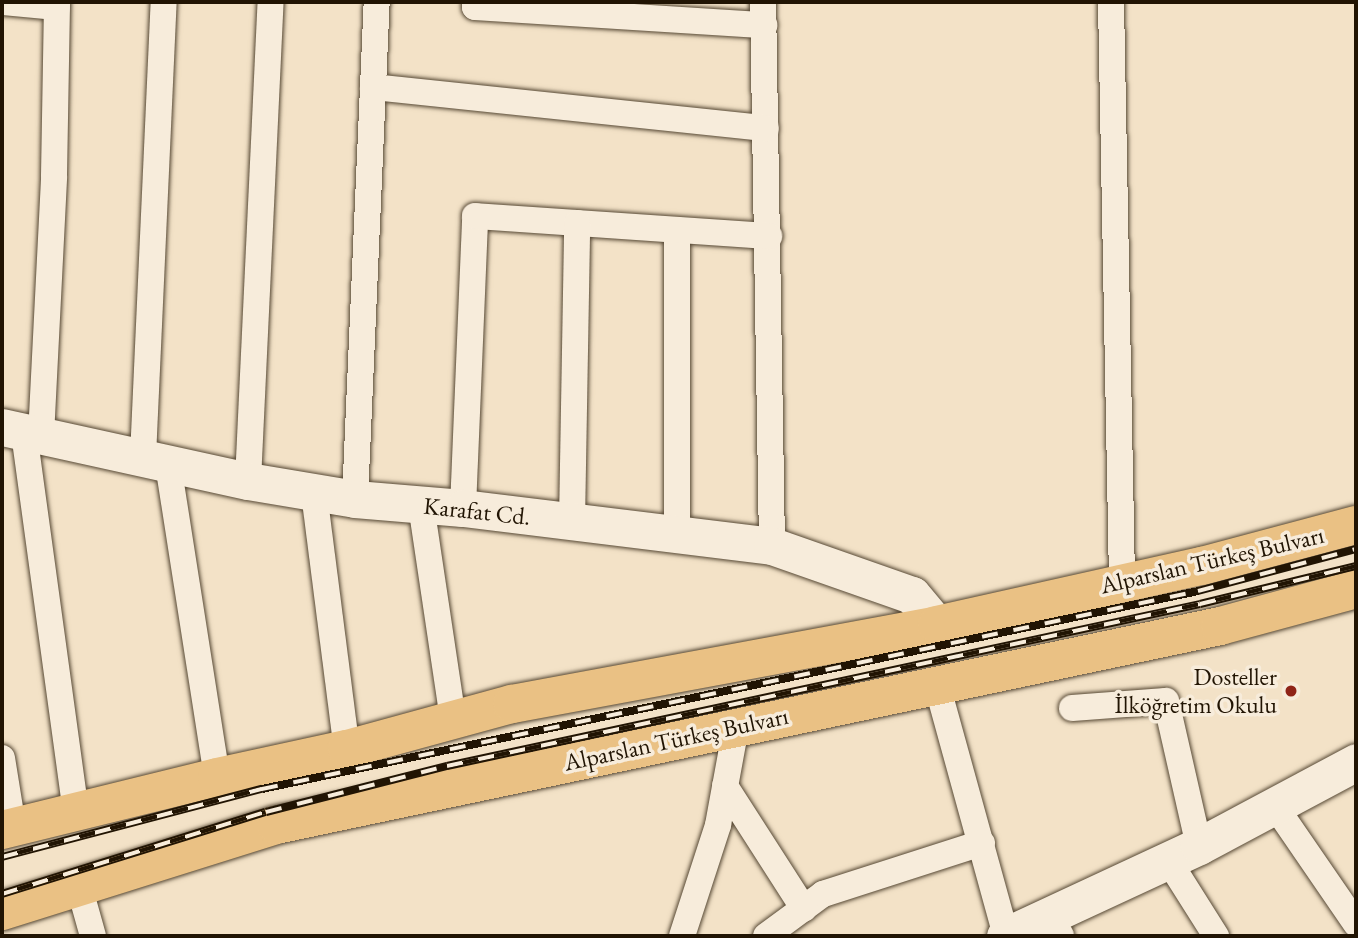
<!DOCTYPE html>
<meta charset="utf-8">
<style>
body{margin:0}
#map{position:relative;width:1358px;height:938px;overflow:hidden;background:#f3e2c7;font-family:"EB Garamond",serif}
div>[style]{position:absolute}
.roads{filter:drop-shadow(0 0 2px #564834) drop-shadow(0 0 2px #564834)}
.minor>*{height:26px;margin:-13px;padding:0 13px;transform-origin:13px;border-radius:13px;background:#f7ecdb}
.secondary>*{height:37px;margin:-18.5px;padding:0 18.5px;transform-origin:18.5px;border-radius:18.5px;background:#f7ecdb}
.primary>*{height:38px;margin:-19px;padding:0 19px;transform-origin:19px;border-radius:19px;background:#eac184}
.rail>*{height:8px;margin-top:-4px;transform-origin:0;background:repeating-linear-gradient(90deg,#f7ecdb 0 16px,#211403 0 32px);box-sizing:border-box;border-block:2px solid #211403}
.dots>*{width:19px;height:19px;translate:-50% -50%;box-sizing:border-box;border:4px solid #f7ecdb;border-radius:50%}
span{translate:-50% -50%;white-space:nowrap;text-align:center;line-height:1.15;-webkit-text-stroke:7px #f7ecdb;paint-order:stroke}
.street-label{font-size:24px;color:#211403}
.poi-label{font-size:24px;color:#211403}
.right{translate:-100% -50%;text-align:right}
.frame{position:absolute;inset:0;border:4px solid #211403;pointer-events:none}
</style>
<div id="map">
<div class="roads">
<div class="minor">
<i style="left:3px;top:2px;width:54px;rotate:5.3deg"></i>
<i style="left:475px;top:2px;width:5px;rotate:90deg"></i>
<i style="left:475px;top:7px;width:290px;rotate:3.6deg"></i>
<i style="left:763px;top:2px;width:544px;rotate:89.05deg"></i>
<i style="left:1111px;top:2px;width:579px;rotate:88.91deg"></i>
<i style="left:373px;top:87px;width:395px;rotate:6deg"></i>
<i style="left:677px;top:230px;width:303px;rotate:90deg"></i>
<i style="left:24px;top:433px;width:382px;rotate:82.2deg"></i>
<i style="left:41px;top:436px;width:260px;rotate:-87.1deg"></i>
<i style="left:54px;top:176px;width:174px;rotate:-89deg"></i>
<i style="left:143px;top:457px;width:455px;rotate:-87.4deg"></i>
<i style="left:168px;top:464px;width:317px;rotate:81.1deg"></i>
<i style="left:248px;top:481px;width:480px;rotate:-87.3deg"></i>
<i style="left:314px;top:493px;width:258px;rotate:82.7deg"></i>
<i style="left:355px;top:499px;width:497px;rotate:-87.5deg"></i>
<i style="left:421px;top:505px;width:216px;rotate:81.5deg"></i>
<i style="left:463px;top:508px;width:292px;rotate:-87.6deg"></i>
<i style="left:475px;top:216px;width:295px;rotate:3.9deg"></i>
<i style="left:572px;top:522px;width:299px;rotate:-89deg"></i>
<i style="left:937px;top:685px;width:259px;rotate:74.6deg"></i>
<i style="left:1072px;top:708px;width:94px;rotate:-4.3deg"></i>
<i style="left:1166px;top:701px;width:149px;rotate:77.2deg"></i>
<i style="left:2px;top:758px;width:70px;rotate:80.9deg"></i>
<i style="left:725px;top:786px;width:146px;rotate:57.3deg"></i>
<i style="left:1275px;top:806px;width:143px;rotate:55.5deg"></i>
<i style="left:1168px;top:860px;width:90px;rotate:57.7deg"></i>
<i style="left:79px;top:886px;width:52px;rotate:74.4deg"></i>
<i style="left:1049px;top:914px;width:25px;rotate:61deg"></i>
<i style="left:682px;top:936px;width:117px;rotate:-72deg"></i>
<i style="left:718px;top:825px;width:100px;rotate:-79.6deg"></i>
<i style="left:766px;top:936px;width:71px;rotate:-36.4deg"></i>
<i style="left:823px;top:894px;width:167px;rotate:-17.8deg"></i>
</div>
<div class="secondary">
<i style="left:2px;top:427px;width:252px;rotate:12.4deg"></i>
<i style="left:248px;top:481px;width:109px;rotate:9.5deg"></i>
<i style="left:355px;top:499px;width:108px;rotate:4.8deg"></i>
<i style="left:463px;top:508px;width:311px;rotate:7deg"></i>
<i style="left:772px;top:546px;width:148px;rotate:19.3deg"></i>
<i style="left:912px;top:595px;width:39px;rotate:50deg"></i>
<i style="left:1005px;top:936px;width:214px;rotate:-24.9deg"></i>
<i style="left:1199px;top:846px;width:178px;rotate:-28.1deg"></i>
</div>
<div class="primary">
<i style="left:2px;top:830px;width:221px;rotate:-13.8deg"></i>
<i style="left:217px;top:777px;width:133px;rotate:-12.2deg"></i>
<i style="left:347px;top:749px;width:171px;rotate:-15.3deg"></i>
<i style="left:512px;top:704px;width:432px;rotate:-10.5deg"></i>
<i style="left:937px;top:625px;width:271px;rotate:-12.6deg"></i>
<i style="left:1202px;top:566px;width:159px;rotate:-14.9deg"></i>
<i style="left:2px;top:911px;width:287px;rotate:-17.4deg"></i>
<i style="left:276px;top:825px;width:965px;rotate:-11.9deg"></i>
<i style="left:1220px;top:626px;width:141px;rotate:-15.2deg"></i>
</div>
</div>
<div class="rail">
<i style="left:2px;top:857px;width:269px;rotate:-14.7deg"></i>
<i style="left:262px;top:789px;width:957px;rotate:-11.94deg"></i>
<i style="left:1198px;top:591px;width:163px;rotate:-14.9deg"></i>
<i style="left:2px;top:894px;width:276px;rotate:-17.3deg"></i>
<i style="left:266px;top:812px;width:187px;rotate:-14.3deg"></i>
<i style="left:447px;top:766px;width:770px;rotate:-12.14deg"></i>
<i style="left:1200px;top:604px;width:161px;rotate:-13.7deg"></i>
</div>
<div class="dots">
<i style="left:1291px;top:691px;background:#8f2418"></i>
</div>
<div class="street-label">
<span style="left:477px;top:511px;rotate:6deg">Karafat Cd.</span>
<span style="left:1212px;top:560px;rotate:-13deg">Alparslan Türkeş Bulvarı</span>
<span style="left:676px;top:739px;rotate:-12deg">Alparslan Türkeş Bulvarı</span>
</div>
<div class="poi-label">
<span class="right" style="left:1277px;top:691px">Dosteller<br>İlköğretim Okulu</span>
</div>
<div class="frame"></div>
</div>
